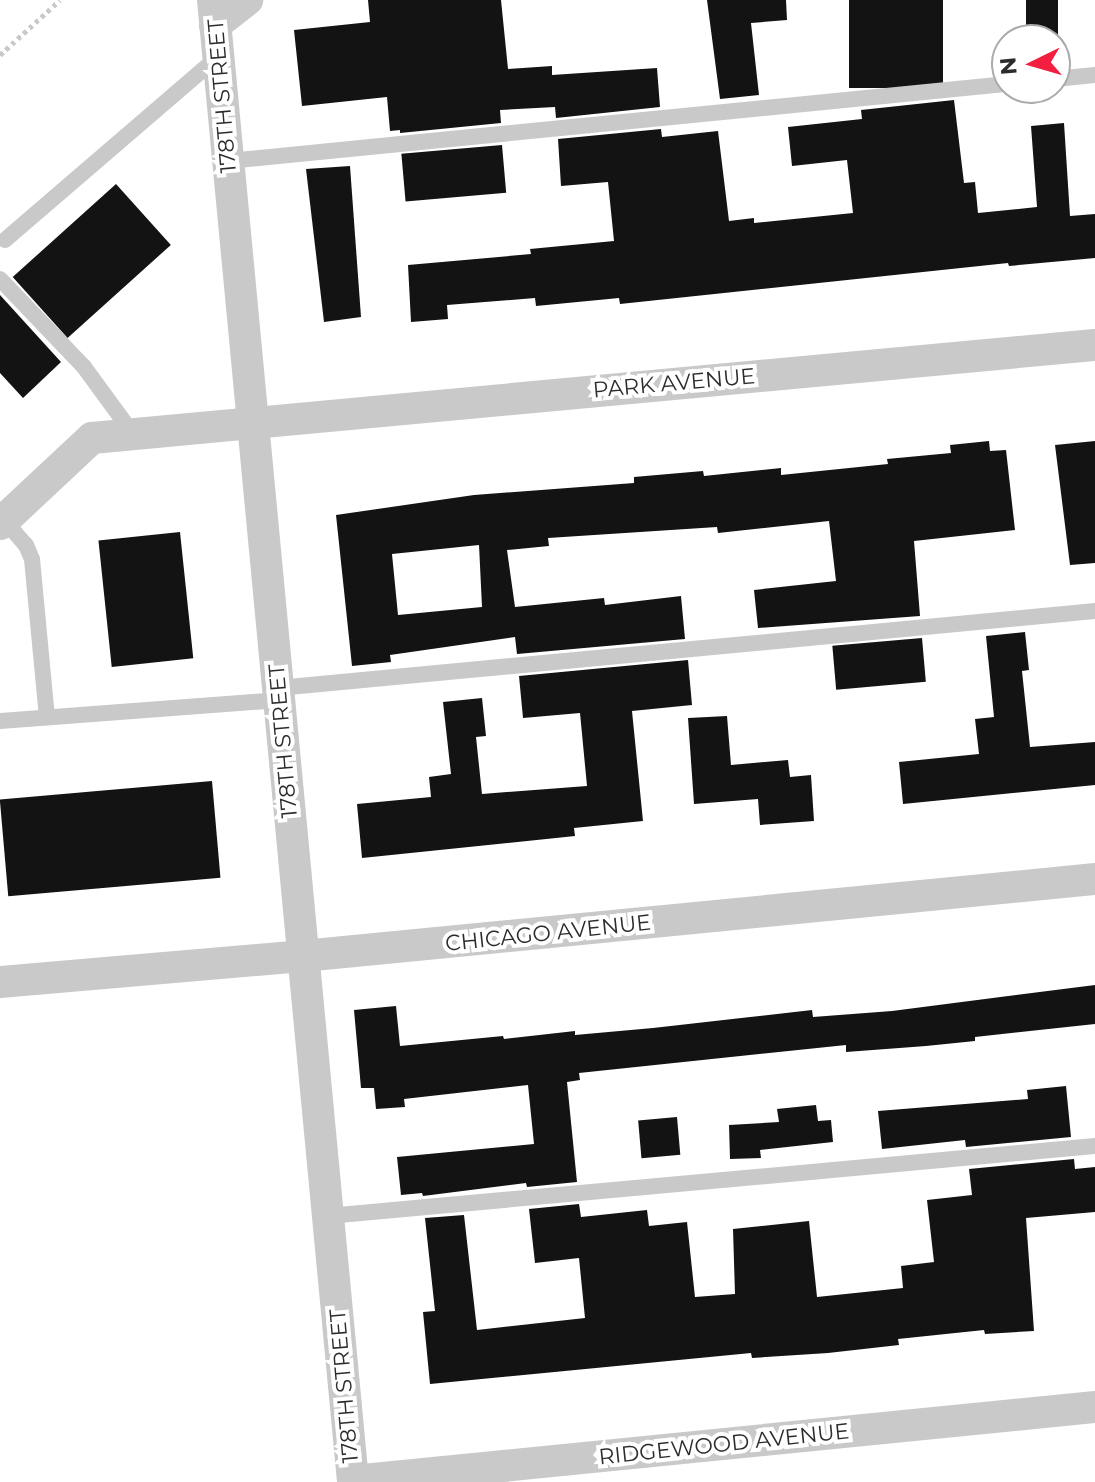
<!DOCTYPE html>
<style>
body{margin:0}
#map{position:relative;width:1095px;height:1482px;overflow:hidden;background:#fff;font-family:Montserrat,sans-serif}
div>[style]{position:absolute}
.building>*{inset:0;background:#131313;transform-origin:0 0}
.path>*{height:5px;margin-top:-2.5px;transform-origin:0;background:repeating-linear-gradient(90deg,#c9c9c9 0 4px,transparent 0 8px)}
.lane>*{height:16px;margin:-8px;padding:0 8px;transform-origin:8px;border-radius:8px;background:#c9c9c9}
.street>*{height:32px;margin:-16px;padding:0 16px;transform-origin:16px;border-radius:16px;background:#c9c9c9}
span{translate:-50% -50%;white-space:nowrap;text-align:center;line-height:1.15;-webkit-text-stroke:8px #fff;paint-order:stroke}
.street-label{font-size:22px;color:#2c2c2c}
.north{position:absolute;left:991px;top:24px;width:80px;height:80px;box-sizing:border-box;background:#fff;border:2px solid #ababab;border-radius:50%;rotate:265deg;font-size:22px;font-weight:700;line-height:32px;text-align:center;color:#2c2c2c}
.north::after{content:'';display:block;margin:auto;width:28px;height:36px;background:#f21f41;clip-path:polygon(50% 0,100% 100%,50% 72%,0 100%)}
</style>
<div id="map">
<div class="building">
<i style="clip-path:polygon(368px 0,501px 0,508px 69px,552px 66px,552px 75px,657px 68px,660px 107px,556px 118px,555px 107px,500px 110px,501px 123px,400px 133px,400px 130px,390px 131px,387px 97px,302px 106px,294px 30px,370px 22px)"></i>
<i style="clip-path:polygon(707px 0,786px 0,787px 20px,751px 23px,759px 95px,720px 99px)"></i>
<i style="left:849px;top:0;width:94px;height:88px"></i>
<i style="left:1026px;top:0;width:32px;height:40px"></i>
<i style="clip-path:polygon(954px 100px,964px 183px,975px 182px,978px 213px,1037px 207px,1031px 126px,1064px 123px,1070px 216px,1095px 214px,1095px 258px,1009px 266px,1008px 263px,620px 304px,619px 298px,536px 306px,535px 298px,447px 305px,448px 319px,411px 322px,408px 265px,531px 254px,530px 249px,614px 241px,608px 182px,561px 186px,558px 139px,661px 129px,662px 137px,718px 131px,729px 221px,754px 218px,754px 223px,853px 213px,847px 160px,792px 166px,788px 127px,862px 119px,861px 110px)"></i>
<i style="left:502px;top:145px;width:48px;height:101px;rotate:85deg"></i>
<i style="clip-path:polygon(350px 166px,361px 317px,324px 322px,306px 169px)"></i>
<i style="left:116px;top:184px;width:82px;height:139px;rotate:48deg"></i>
<i style="clip-path:polygon(0 295px,61px 362px,23px 398px,0 373px)"></i>
<i style="clip-path:polygon(evenodd,989px 441px,990px 451px,1006px 450px,1015px 530px,914px 541px,920px 616px,758px 628px,754px 590px,836px 581px,829px 521px,718px 533px,717px 527px,548px 538px,549px 546px,507px 550px,515px 607px,604px 598px,605px 605px,681px 596px,685px 639px,517px 654px,515px 637px,390px 655px,391px 662px,352px 666px,336px 515px,474px 495px,634px 483px,634px 477px,703px 471px,704px 476px,781px 468px,781px 475px,888px 464px,887px 459px,951px 453px,950px 445px,989px 441px,479px 545px,482px 607px,398px 615px,392px 554px,479px 545px)"></i>
<i style="clip-path:polygon(1095px 441px,1095px 563px,1070px 565px,1055px 445px)"></i>
<i style="left:180px;top:532px;width:127px;height:82px;rotate:84deg"></i>
<i style="clip-path:polygon(1025px 632px,1029px 670px,1022px 671px,1030px 747px,1095px 742px,1095px 785px,903px 804px,899px 762px,979px 754px,975px 719px,994px 717px,986px 636px)"></i>
<i style="left:922px;top:638px;width:44px;height:90px;rotate:85deg"></i>
<i style="clip-path:polygon(688px 660px,692px 705px,632px 711px,643px 821px,574px 828px,575px 836px,362px 858px,357px 804px,431px 797px,429px 777px,451px 774px,443px 702px,482px 698px,486px 736px,476px 737px,482px 794px,587px 786px,580px 713px,523px 718px,519px 676px)"></i>
<i style="clip-path:polygon(727px 716px,731px 765px,788px 760px,790px 777px,811px 775px,814px 821px,760px 825px,758px 799px,694px 804px,688px 718px)"></i>
<i style="left:212px;top:781px;width:97px;height:213px;rotate:85deg"></i>
<i style="clip-path:polygon(1095px 985px,1095px 1024px,975px 1037px,975px 1041px,926px 1046px,846px 1052px,846px 1045px,579px 1073px,580px 1080px,567px 1082px,577px 1182px,527px 1187px,526px 1183px,423px 1196px,422px 1193px,401px 1195px,397px 1157px,534px 1144px,528px 1085px,404px 1099px,405px 1107px,376px 1109px,374px 1088px,361px 1088px,354px 1010px,396px 1006px,400px 1046px,503px 1036px,504px 1039px,575px 1031px,575px 1035px,653px 1028px,812px 1010px,813px 1017px,892px 1011px)"></i>
<i style="clip-path:polygon(1066px 1086px,1071px 1137px,966px 1147px,965px 1140px,882px 1149px,878px 1111px,1028px 1099px,1027px 1090px)"></i>
<i style="clip-path:polygon(816px 1105px,818px 1121px,831px 1120px,833px 1142px,760px 1150px,761px 1158px,730px 1159px,729px 1125px,779px 1122px,777px 1109px)"></i>
<i style="left:677px;top:1117px;width:38px;height:39px;rotate:85deg"></i>
<i style="clip-path:polygon(1074px 1159px,1075px 1169px,1095px 1167px,1095px 1212px,1026px 1218px,1034px 1331px,985px 1334px,984px 1330px,898px 1339px,899px 1345px,828px 1353px,752px 1358px,751px 1353px,430px 1384px,423px 1312px,435px 1311px,425px 1218px,464px 1215px,477px 1330px,585px 1318px,579px 1258px,535px 1263px,529px 1209px,579px 1204px,581px 1217px,647px 1210px,649px 1226px,687px 1222px,695px 1297px,735px 1294px,733px 1229px,809px 1221px,817px 1297px,903px 1288px,901px 1266px,934px 1262px,927px 1200px,972px 1195px,969px 1169px)"></i>
</div>
<div class="path">
<i style="left:0;top:55px;width:81px;rotate:-42.5deg"></i>
</div>
<div class="lane">
<i style="left:1055px;top:79px;width:40px;rotate:-5.7deg"></i>
<i style="left:228px;top:161px;width:783px;rotate:-5.65deg"></i>
<i style="left:5px;top:240px;width:281px;rotate:-40.7deg"></i>
<i style="left:0;top:279px;width:122px;rotate:46.3deg"></i>
<i style="left:84px;top:367px;width:83px;rotate:53.8deg"></i>
<i style="left:4px;top:520px;width:33px;rotate:49deg"></i>
<i style="left:26px;top:545px;width:15px;rotate:67deg"></i>
<i style="left:32px;top:559px;width:159px;rotate:84.6deg"></i>
<i style="left:278px;top:688px;width:821px;rotate:-5.38deg"></i>
<i style="left:0;top:721px;width:280px;rotate:-4.3deg"></i>
<i style="left:328px;top:1216px;width:770px;rotate:-5.21deg"></i>
</div>
<div class="street">
<i style="left:213px;top:0;width:1489px;rotate:84.6deg"></i>
<i style="left:215px;top:25px;width:41px;rotate:-38deg"></i>
<i style="left:0;top:524px;width:126px;rotate:-43.1deg"></i>
<i style="left:92px;top:438px;width:1007px;rotate:-5.3deg"></i>
<i style="left:0;top:982px;width:304px;rotate:-4.9deg"></i>
<i style="left:303px;top:956px;width:796px;rotate:-5.55deg"></i>
<i style="left:353px;top:1481px;width:746px;rotate:-5.7deg"></i>
</div>
<div class="street-label">
<span style="left:222px;top:96px;rotate:-95deg">178TH STREET</span>
<span style="left:674px;top:383px;rotate:-5deg">PARK AVENUE</span>
<span style="left:283px;top:741px;rotate:-95deg">178TH STREET</span>
<span style="left:548px;top:933px;rotate:-6deg">CHICAGO AVENUE</span>
<span style="left:344px;top:1386px;rotate:-95deg">178TH STREET</span>
<span style="left:724px;top:1444px;rotate:-6deg">RIDGEWOOD AVENUE</span>
</div>
<div class="north">N</div>
</div>
